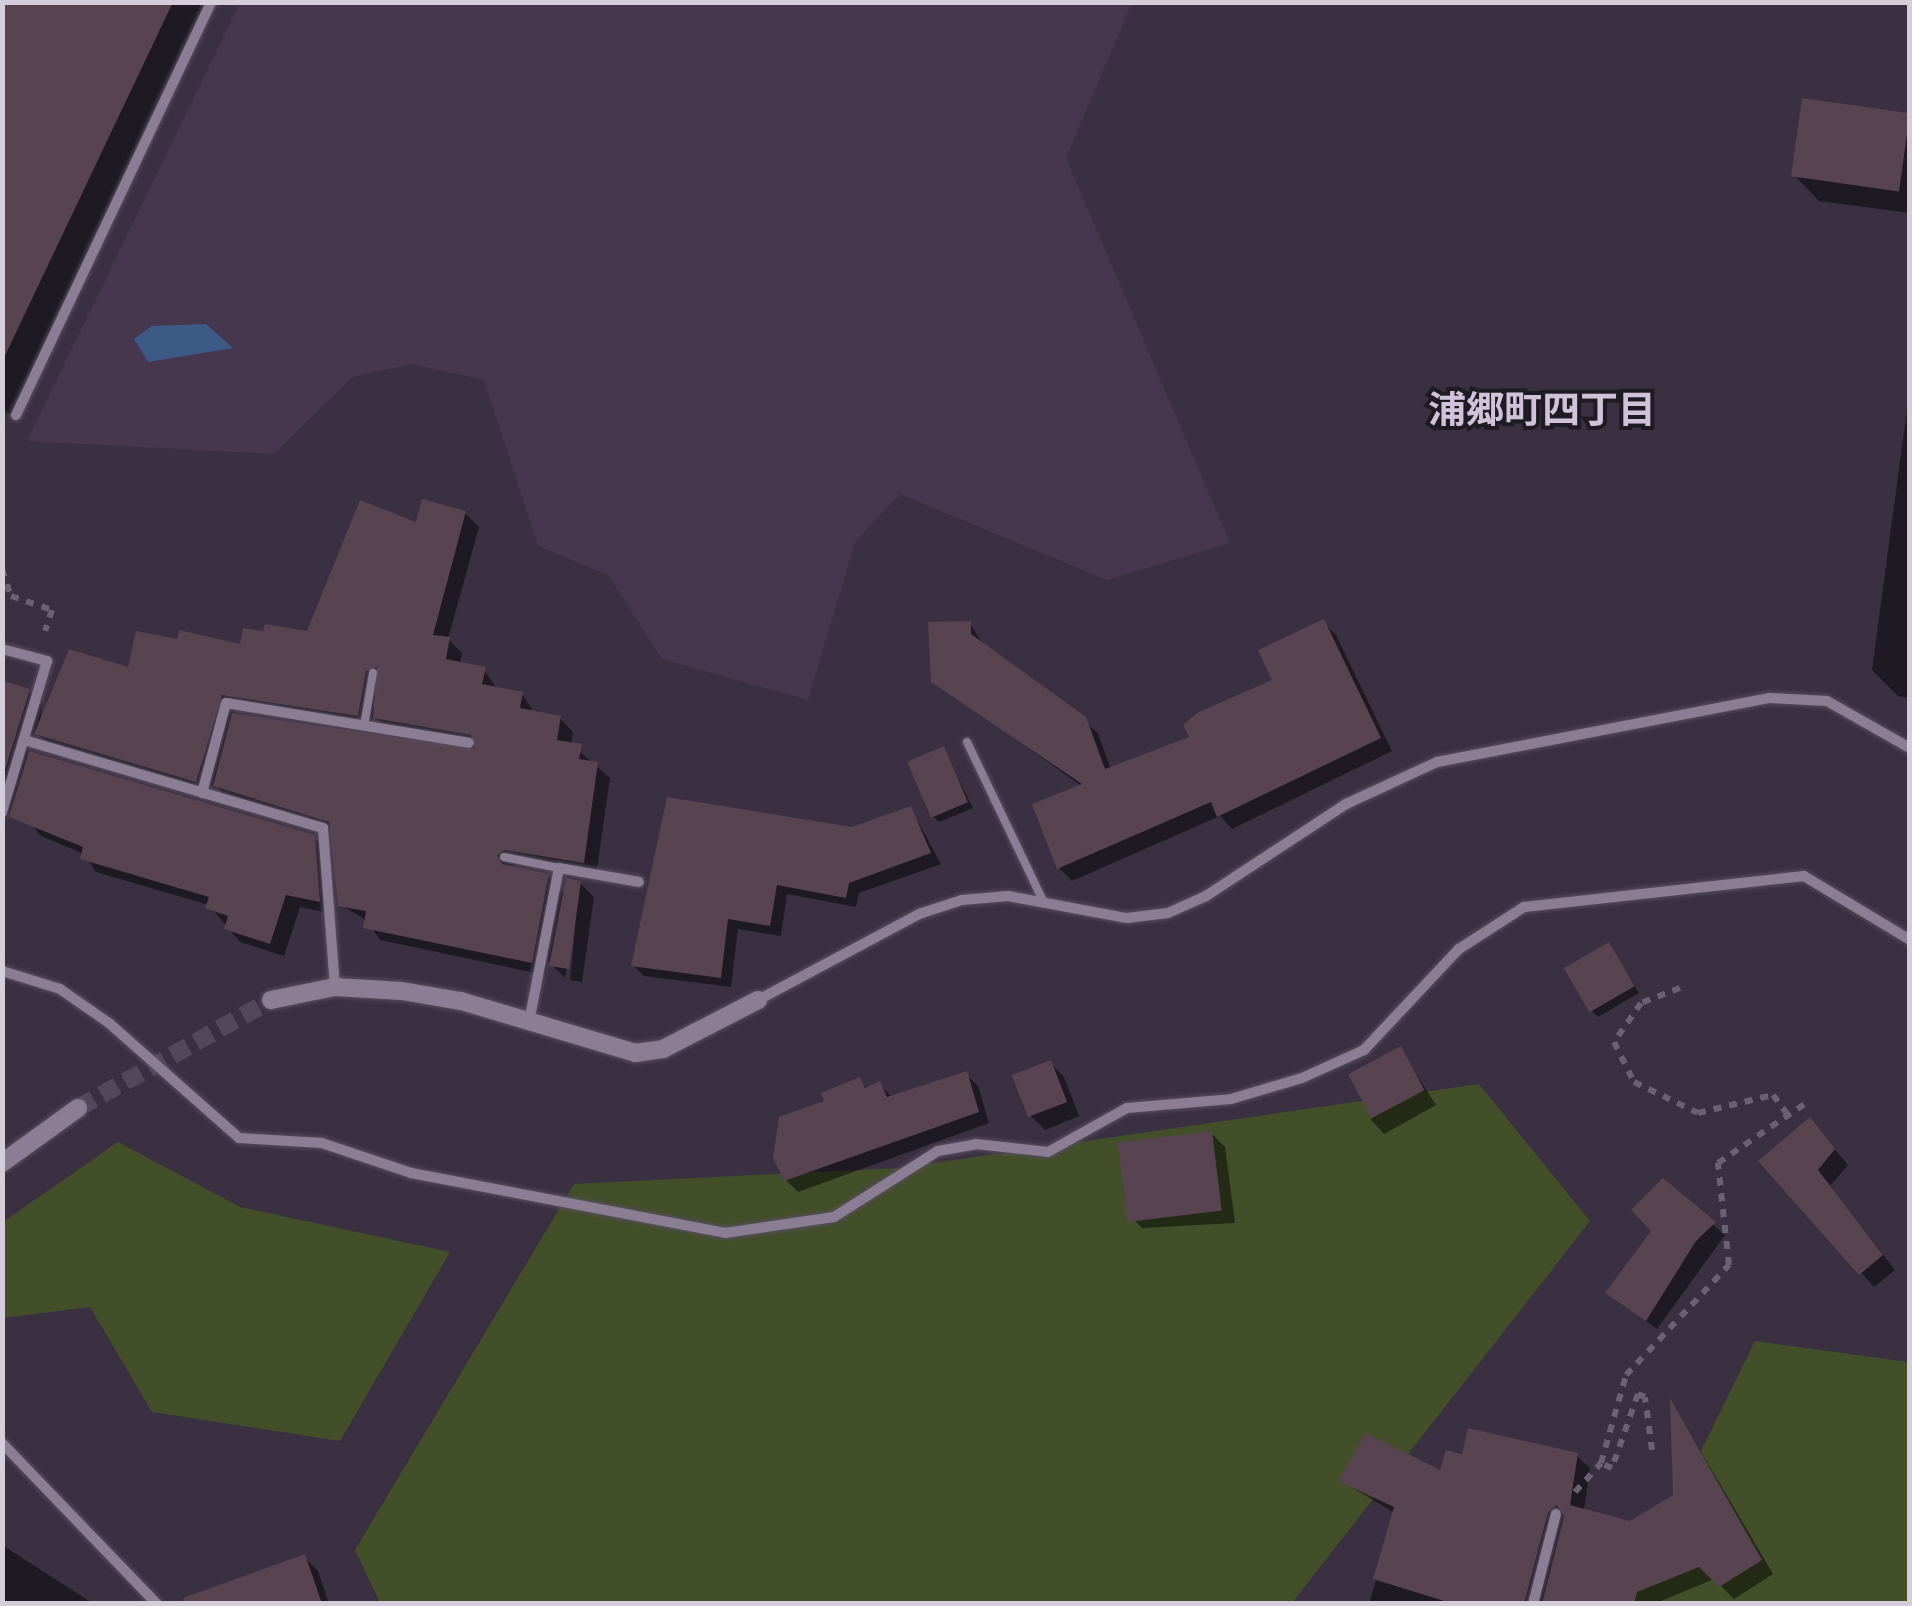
<!DOCTYPE html>
<meta charset="utf-8">
<style>
body{margin:0}
#map{position:relative;width:1912px;height:1606px;overflow:hidden;background:#3b3042;font-family:Montserrat,"Noto Sans JP",sans-serif}
div>[style]{position:absolute}
.built>*{inset:0;background:#46374f}
.green>*{inset:0;background:#424f28}
.water>*{inset:0;background:#3d5a87}
.shadow>*{inset:0;background:#0007}
.building>*{inset:0;background:#584351;transform-origin:0 0}
.tertiary-tunnel>*{height:18px;margin-top:-9px;transform-origin:0;background:repeating-linear-gradient(90deg,#524859 0 18px,transparent 0 27px)}
.path>*{height:6px;margin-top:-3px;transform-origin:0;background:repeating-linear-gradient(90deg,#6b6172 0 8px,transparent 0 16px)}
.roads{filter:drop-shadow(0 0 2px #584e5e) drop-shadow(0 0 2px #584e5e)}
.service>*{height:8px;margin:-4px;padding:0 4px;transform-origin:4px;border-radius:4px;background:#8b7e94}
.minor>*{height:10px;margin:-5px;padding:0 5px;transform-origin:5px;border-radius:5px;background:#8b7e94}
.tertiary>*{height:18px;margin:-9px;padding:0 9px;transform-origin:9px;border-radius:9px;background:#8b7e94}
span{translate:-50% -50%;white-space:nowrap;text-align:center;line-height:1.15;-webkit-text-stroke:8px #1f1a23;paint-order:stroke}
.neighbourhood-label{font-size:38px;color:#d0c2d9;font-weight:700}
.frame{position:absolute;inset:0;border:5px solid #d5ceda;pointer-events:none}
</style>
<div id="map">
<div class="built">
<i style="clip-path:polygon(240px 3px,1132px 3px,1066px 158px,1230px 543px,1107px 580px,900px 494px,855px 542px,808px 700px,662px 659px,608px 575px,538px 546px,484px 380px,412px 364px,352px 377px,274px 454px,27px 441px)"></i>
</div>
<div class="green">
<i style="clip-path:polygon(1479px 1084px,1590px 1221px,1292px 1603px,380px 1603px,355px 1550px,574px 1184px,898px 1168px)"></i>
<i style="clip-path:polygon(118px 1142px,240px 1207px,450px 1252px,340px 1441px,152px 1412px,90px 1307px,3px 1318px,3px 1222px)"></i>
<i style="clip-path:polygon(1755px 1341px,1909px 1362px,1909px 1603px,1626px 1604px)"></i>
</div>
<div class="water">
<i style="clip-path:polygon(206px 324px,233px 348px,148px 362px,134px 339px,152px 326px)"></i>
</div>
<div class="shadow">
<i style="clip-path:polygon(2px 2px,212px 2px,16px 416px,2px 410px)"></i>
<i style="clip-path:polygon(1910px 115px,1910px 213px,1819px 201px,1794px 175px)"></i>
<i style="clip-path:polygon(1910px 387px,1910px 698px,1898px 696px,1872px 670px)"></i>
<i style="clip-path:polygon(evenodd,465px 513px,479px 527px,448px 639px,462px 653px,460px 665px,484px 670px,497px 689px,522px 694px,535px 714px,560px 718px,573px 732px,571px 744px,610px 778px,596px 876px,520px 862px,510px 868px,548px 876px,565px 894px,580px 883px,594px 897px,582px 982px,570px 980px,576px 918px,565px 978px,548px 961px,545px 975px,380px 940px,367px 921px,340px 904px,332px 831px,229px 799px,213px 783px,209px 794px,51px 747px,35px 731px,28px 753px,313px 837px,328px 851px,333px 914px,300px 907px,284px 956px,240px 942px,209px 905px,96px 872px,84px 854px,41px 836px,13px 802px,10px 813px,2px 811px,2px 683px,28px 691px,42px 705px,39px 730px,179px 642px,242px 647px,309px 634px,418px 525px,465px 513px,236px 707px,371px 728px,373px 715px,389px 731px,477px 746px,478px 752px,233px 716px,236px 707px)"></i>
<i style="clip-path:polygon(1323px 622px,1336px 635px,1392px 751px,1232px 829px,1220px 816px,1072px 881px,1059px 868px,1083px 787px,934px 681px,970px 623px,983px 645px,1098px 733px,1111px 770px,1192px 738px,1275px 681px)"></i>
<i style="clip-path:polygon(943px 749px,973px 808px,939px 822px,933px 816px)"></i>
<i style="clip-path:polygon(911px 809px,941px 864px,859px 893px,856px 907px,787px 894px,781px 936px,738px 929px,731px 987px,644px 976px,633px 965px,852px 829px)"></i>
<i style="clip-path:polygon(1608px 945px,1639px 993px,1598px 1017px,1592px 1011px)"></i>
<i style="clip-path:polygon(1400px 1049px,1436px 1105px,1384px 1134px,1371px 1120px)"></i>
<i style="clip-path:polygon(1050px 1063px,1064px 1077px,1079px 1116px,1045px 1130px,1031px 1116px)"></i>
<i style="clip-path:polygon(966px 1074px,978px 1086px,989px 1123px,798px 1192px,786px 1180px,827px 1102px,859px 1080px,868px 1089px,879px 1084px,891px 1096px)"></i>
<i style="clip-path:polygon(1810px 1120px,1848px 1165px,1830px 1186px,1895px 1270px,1874px 1287px,1761px 1161px)"></i>
<i style="clip-path:polygon(1211px 1133px,1225px 1147px,1235px 1223px,1142px 1228px,1128px 1214px)"></i>
<i style="clip-path:polygon(1663px 1181px,1725px 1235px,1657px 1329px,1608px 1293px,1654px 1230px)"></i>
<i style="clip-path:polygon(1673px 1404px,1773px 1574px,1734px 1599px,1714px 1579px,1654px 1604px,1369px 1604px,1395px 1513px,1341px 1481px,1442px 1473px,1464px 1458px,1576px 1455px,1590px 1468px,1584px 1511px,1630px 1523px,1676px 1496px)"></i>
<i style="clip-path:polygon(2px 1545px,94px 1604px,2px 1604px)"></i>
<i style="clip-path:polygon(304px 1557px,318px 1571px,329px 1604px,246px 1604px)"></i>
</div>
<div class="building">
<i style="clip-path:polygon(2px 2px,173px 2px,2px 362px)"></i>
<i style="left:1802px;top:98px;width:109px;height:79px;rotate:8deg"></i>
<i style="clip-path:polygon(422px 499px,466px 511px,433px 635px,450px 637px,446px 659px,486px 667px,482px 684px,523px 692px,520px 708px,561px 716px,557px 740px,582px 744px,579px 759px,598px 762px,584px 863px,505px 850px,497px 855px,502px 864px,549px 874px,532px 963px,363px 928px,366px 911px,338px 906px,329px 822px,213px 786px,232px 713px,475px 749px,471px 735px,373px 718px,377px 667px,366px 671px,358px 716px,222px 695px,196px 782px,34px 734px,69px 649px,128px 667px,136px 631px,177px 639px,179px 630px,240px 644px,243px 628px,263px 631px,265px 624px,307px 631px,360px 500px,416px 522px)"></i>
<i style="clip-path:polygon(1324px 619px,1381px 738px,1217px 817px,1211px 802px,1057px 869px,1032px 804px,1082px 784px,931px 682px,928px 622px,971px 621px,971px 634px,1086px 717px,1105px 769px,1189px 737px,1183px 725px,1197px 713px,1272px 680px,1258px 650px)"></i>
<i style="clip-path:polygon(2px 680px,30px 689px,2px 780px)"></i>
<i style="left:944px;top:746px;width:61px;height:40px;rotate:67deg"></i>
<i style="clip-path:polygon(29px 751px,315px 835px,320px 902px,286px 895px,270px 944px,224px 929px,228px 916px,205px 908px,209px 897px,80px 859px,83px 847px,9px 817px)"></i>
<i style="clip-path:polygon(667px 797px,852px 827px,911px 806px,931px 853px,849px 883px,846px 898px,777px 885px,770px 926px,728px 919px,721px 978px,631px 966px)"></i>
<i style="clip-path:polygon(566px 878px,581px 881px,569px 969px,549px 966px)"></i>
<i style="left:1609px;top:942px;width:51px;height:52px;rotate:60deg"></i>
<i style="left:1401px;top:1046px;width:50px;height:60px;rotate:62deg"></i>
<i style="left:1051px;top:1060px;width:45px;height:42px;rotate:69deg"></i>
<i style="clip-path:polygon(967px 1071px,979px 1112px,784px 1181px,773px 1158px,779px 1117px,824px 1101px,821px 1093px,860px 1077px,865px 1088px,880px 1081px,887px 1097px)"></i>
<i style="clip-path:polygon(1810px 1117px,1835px 1149px,1818px 1170px,1883px 1255px,1859px 1275px,1758px 1161px)"></i>
<i style="left:1212px;top:1131px;width:80px;height:95px;rotate:83deg"></i>
<i style="clip-path:polygon(1663px 1178px,1716px 1222px,1696px 1241px,1646px 1321px,1605px 1293px,1651px 1231px,1631px 1210px)"></i>
<i style="clip-path:polygon(1670px 1398px,1762px 1560px,1719px 1587px,1699px 1567px,1637px 1592px,1634px 1604px,1542px 1604px,1564px 1516px,1557px 1505px,1548px 1512px,1524px 1604px,1454px 1604px,1373px 1579px,1394px 1507px,1338px 1481px,1366px 1433px,1440px 1470px,1446px 1450px,1462px 1454px,1468px 1428px,1578px 1453px,1570px 1505px,1630px 1521px,1673px 1495px)"></i>
<i style="clip-path:polygon(305px 1554px,322px 1604px,184px 1604px,183px 1598px)"></i>
</div>
<div class="tertiary-tunnel">
<i style="left:78px;top:1108px;width:221px;rotate:-29.2deg"></i>
</div>
<div class="path">
<i style="left:2px;top:569px;width:28px;rotate:72deg"></i>
<i style="left:11px;top:596px;width:43px;rotate:18.9deg"></i>
<i style="left:52px;top:610px;width:22px;rotate:108deg"></i>
<i style="left:1680px;top:988px;width:42px;rotate:159deg"></i>
<i style="left:1641px;top:1003px;width:47px;rotate:124.7deg"></i>
<i style="left:1614px;top:1042px;width:45px;rotate:63.4deg"></i>
<i style="left:1634px;top:1082px;width:71px;rotate:25.8deg"></i>
<i style="left:1698px;top:1113px;width:77px;rotate:-13.5deg"></i>
<i style="left:1773px;top:1095px;width:25px;rotate:53deg"></i>
<i style="left:1652px;top:1450px;width:53px;rotate:-97.5deg"></i>
<i style="left:1645px;top:1397px;width:8px;rotate:-157deg"></i>
<i style="left:1638px;top:1394px;width:78px;rotate:109.4deg"></i>
<i style="left:1612px;top:1468px;width:12px;rotate:-156deg"></i>
<i style="left:1601px;top:1463px;width:91px;rotate:-74.1deg"></i>
<i style="left:1626px;top:1375px;width:151px;rotate:-46.9deg"></i>
<i style="left:1729px;top:1265px;width:103px;rotate:-96.2deg"></i>
<i style="left:1718px;top:1163px;width:107px;rotate:-34.3deg"></i>
<i style="left:1575px;top:1492px;width:39px;rotate:-48deg"></i>
</div>
<div class="roads">
<div class="service">
<i style="left:364px;top:726px;width:54px;rotate:-80.4deg"></i>
<i style="left:967px;top:742px;width:178px;rotate:64.4deg"></i>
<i style="left:504px;top:857px;width:56px;rotate:11.3deg"></i>
</div>
<div class="minor">
<i style="left:16px;top:415px;width:457px;rotate:-64.7deg"></i>
<i style="left:2px;top:649px;width:47px;rotate:14.9deg"></i>
<i style="left:47px;top:661px;width:158px;rotate:106.6deg"></i>
<i style="left:24px;top:740px;width:312px;rotate:16.4deg"></i>
<i style="left:323px;top:828px;width:159px;rotate:85.7deg"></i>
<i style="left:202px;top:793px;width:93px;rotate:-75.1deg"></i>
<i style="left:226px;top:703px;width:246px;rotate:9.3deg"></i>
<i style="left:2px;top:971px;width:61px;rotate:17.2deg"></i>
<i style="left:60px;top:989px;width:60px;rotate:34.8deg"></i>
<i style="left:109px;top:1023px;width:174px;rotate:41.5deg"></i>
<i style="left:239px;top:1138px;width:83px;rotate:3.4deg"></i>
<i style="left:322px;top:1143px;width:94px;rotate:18.6deg"></i>
<i style="left:411px;top:1173px;width:320px;rotate:10.8deg"></i>
<i style="left:725px;top:1233px;width:110px;rotate:-8.4deg"></i>
<i style="left:834px;top:1217px;width:123px;rotate:-32.4deg"></i>
<i style="left:938px;top:1151px;width:39px;rotate:-10deg"></i>
<i style="left:976px;top:1144px;width:72px;rotate:6.3deg"></i>
<i style="left:1048px;top:1152px;width:90px;rotate:-29.1deg"></i>
<i style="left:1127px;top:1108px;width:104px;rotate:-4.9deg"></i>
<i style="left:1231px;top:1099px;width:74px;rotate:-16.5deg"></i>
<i style="left:1302px;top:1078px;width:68px;rotate:-24.3deg"></i>
<i style="left:1364px;top:1050px;width:139px;rotate:-46.8deg"></i>
<i style="left:1459px;top:949px;width:77px;rotate:-32.9deg"></i>
<i style="left:1524px;top:907px;width:282px;rotate:-6.3deg"></i>
<i style="left:1804px;top:876px;width:124px;rotate:31.1deg"></i>
<i style="left:758px;top:1000px;width:183px;rotate:-28.1deg"></i>
<i style="left:919px;top:914px;width:45px;rotate:-18deg"></i>
<i style="left:962px;top:900px;width:46px;rotate:-5deg"></i>
<i style="left:1008px;top:896px;width:121px;rotate:10.5deg"></i>
<i style="left:1127px;top:918px;width:41px;rotate:-7deg"></i>
<i style="left:1168px;top:913px;width:42px;rotate:-24.1deg"></i>
<i style="left:1206px;top:896px;width:168px;rotate:-33.3deg"></i>
<i style="left:1346px;top:804px;width:100px;rotate:-24.8deg"></i>
<i style="left:1437px;top:762px;width:339px;rotate:-10.9deg"></i>
<i style="left:1770px;top:698px;width:57px;rotate:3deg"></i>
<i style="left:1827px;top:701px;width:95px;rotate:29.5deg"></i>
<i style="left:529px;top:1022px;width:157px;rotate:-79deg"></i>
<i style="left:559px;top:868px;width:81px;rotate:9.9deg"></i>
<i style="left:2px;top:1443px;width:223px;rotate:46.1deg"></i>
<i style="left:1533px;top:1604px;width:93px;rotate:-75.7deg"></i>
</div>
<div class="tertiary">
<i style="left:271px;top:1000px;width:65px;rotate:-11.5deg"></i>
<i style="left:335px;top:987px;width:67px;rotate:3.4deg"></i>
<i style="left:402px;top:991px;width:60px;rotate:9.6deg"></i>
<i style="left:461px;top:1001px;width:182px;rotate:16.6deg"></i>
<i style="left:635px;top:1053px;width:28px;rotate:-8deg"></i>
<i style="left:663px;top:1049px;width:107px;rotate:-27.3deg"></i>
<i style="left:2px;top:1163px;width:94px;rotate:-35.9deg"></i>
</div>
</div>
<div class="neighbourhood-label">
<span style="left:1542px;top:410px">浦郷町四丁目</span>
</div>
<div class="frame"></div>
</div>
